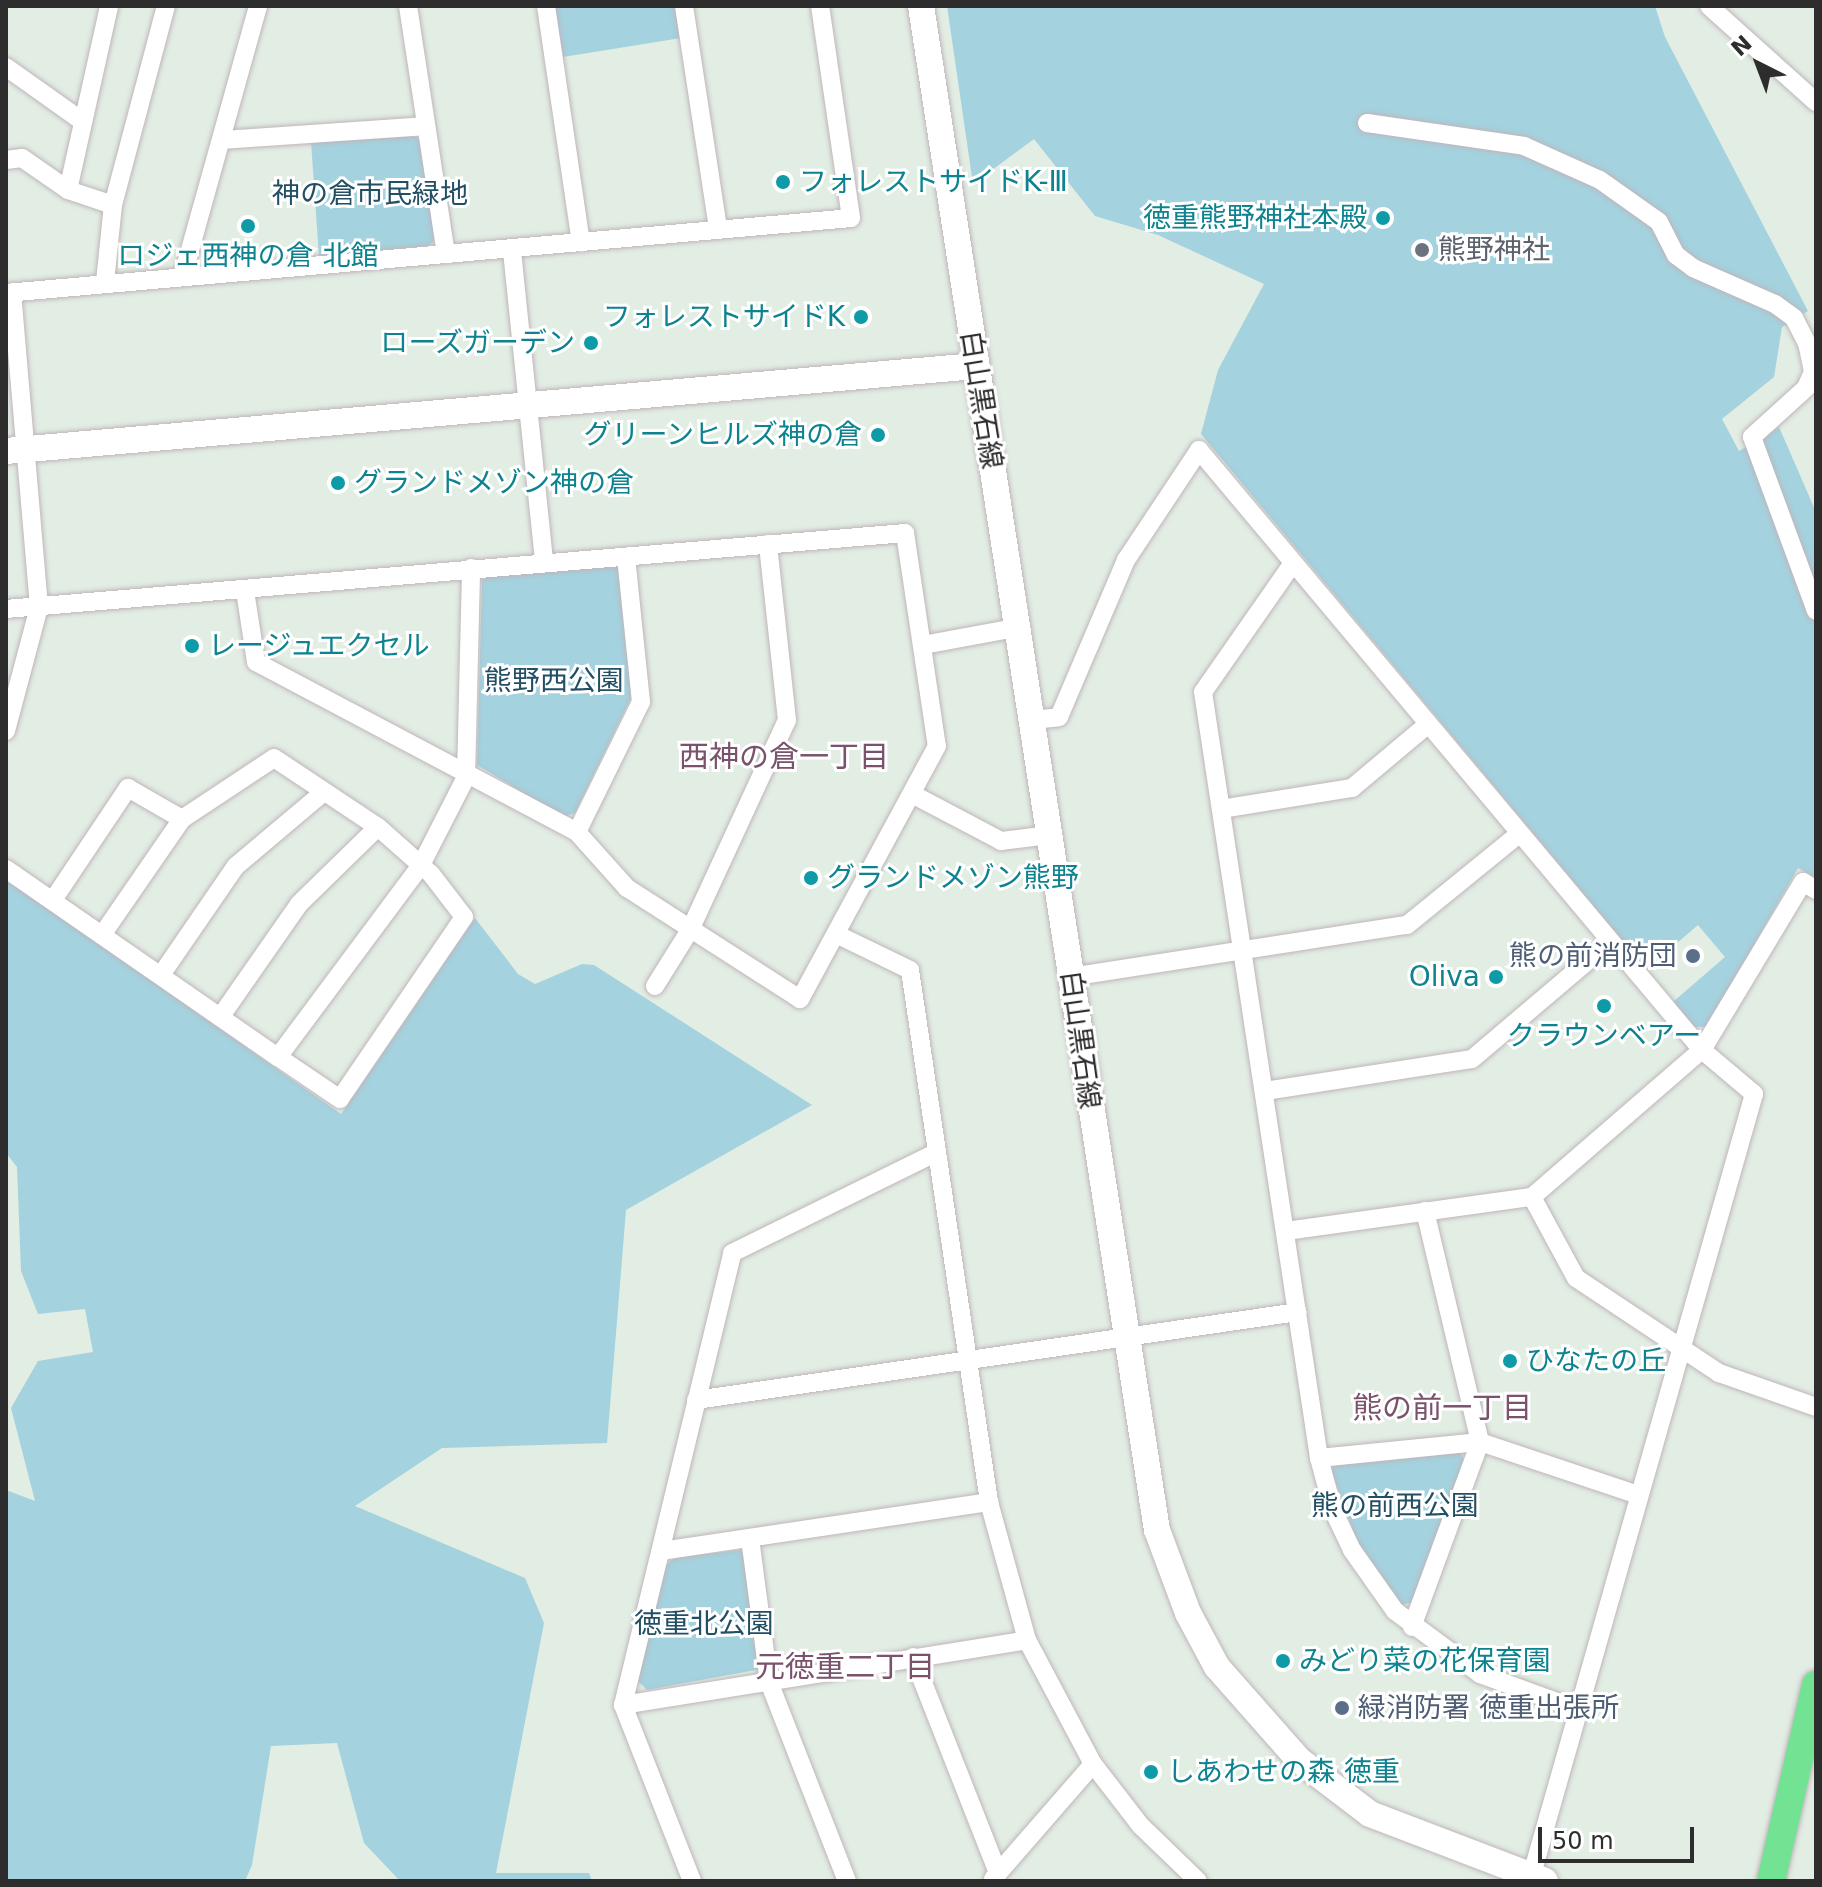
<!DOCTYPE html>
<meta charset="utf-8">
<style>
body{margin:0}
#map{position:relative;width:1822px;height:1887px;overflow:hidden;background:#e2ede3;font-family:"DejaVu Sans","Noto Sans JP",sans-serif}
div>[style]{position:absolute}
.green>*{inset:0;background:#a4d2de}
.roads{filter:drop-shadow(0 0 2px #bfb5bb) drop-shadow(0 0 2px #bfb5bb)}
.street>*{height:18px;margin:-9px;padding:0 9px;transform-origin:9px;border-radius:9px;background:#fff}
.secondary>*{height:26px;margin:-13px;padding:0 13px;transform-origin:13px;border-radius:13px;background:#fff}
.primary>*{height:28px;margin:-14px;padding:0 14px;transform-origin:14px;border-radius:14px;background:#71e393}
.dots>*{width:22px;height:22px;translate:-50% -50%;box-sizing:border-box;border:4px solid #fff;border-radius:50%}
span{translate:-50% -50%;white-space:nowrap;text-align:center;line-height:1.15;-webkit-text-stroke:6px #fff;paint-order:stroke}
.culture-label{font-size:28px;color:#0d838f}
.left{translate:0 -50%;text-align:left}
.right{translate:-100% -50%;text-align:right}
.park-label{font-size:28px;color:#234f65}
.worship-label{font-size:28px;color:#5b616d}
.street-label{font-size:28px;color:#2d2d2d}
.service-label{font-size:28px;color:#4e5e75}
.neighbourhood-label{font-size:30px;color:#7a526c}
.frame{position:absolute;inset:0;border:8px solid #2d2d2d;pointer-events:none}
.north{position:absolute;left:1718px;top:24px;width:80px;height:80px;-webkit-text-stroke:6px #fff;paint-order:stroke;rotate:318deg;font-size:22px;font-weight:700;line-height:32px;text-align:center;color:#2d2d2d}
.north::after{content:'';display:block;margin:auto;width:28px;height:36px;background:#2d2d2d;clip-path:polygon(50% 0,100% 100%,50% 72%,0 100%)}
.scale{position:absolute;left:1538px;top:1827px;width:156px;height:36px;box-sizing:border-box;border:4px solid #2d2d2d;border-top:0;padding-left:10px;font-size:24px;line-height:28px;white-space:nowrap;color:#2d2d2d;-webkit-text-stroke:6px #fff;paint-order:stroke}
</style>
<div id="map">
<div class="green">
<i style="clip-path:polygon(555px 6px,676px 6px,681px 38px,563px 57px)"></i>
<i style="clip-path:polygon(947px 6px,1655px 6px,1665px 37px,1808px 311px,1782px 327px,1774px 377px,1722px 419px,1739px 451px,1779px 427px,1816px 512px,1816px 878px,1798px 868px,1707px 1027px,1694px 1027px,1673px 1002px,1725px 957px,1698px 925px,1669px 950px,1660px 939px,1637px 958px,1201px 434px,1218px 370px,1264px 284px,1158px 235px,1095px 216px,1034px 139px,973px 184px)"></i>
<i style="clip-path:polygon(409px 134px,421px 140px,436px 239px,429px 246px,319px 256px,311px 142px)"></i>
<i style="clip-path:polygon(612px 563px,619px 569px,633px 694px,575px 813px,564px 817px,477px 765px,482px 581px,491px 572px)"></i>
<i style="clip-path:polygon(6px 878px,341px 1114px,475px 918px,518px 974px,535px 984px,582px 964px,594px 965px,812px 1105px,626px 1210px,607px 1443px,442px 1448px,355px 1506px,525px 1578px,544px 1623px,496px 1873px,589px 1873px,592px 1881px,400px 1881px,364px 1843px,337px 1743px,271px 1746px,252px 1865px,245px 1881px,6px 1881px,6px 1490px,35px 1501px,11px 1408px,38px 1361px,93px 1352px,85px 1309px,38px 1314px,21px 1271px,17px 1167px,6px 1153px)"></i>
<i style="clip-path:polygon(1459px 1451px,1465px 1461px,1414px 1602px,1401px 1605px,1359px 1547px,1331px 1470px,1337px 1462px)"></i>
<i style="clip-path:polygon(740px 1550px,747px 1556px,761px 1669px,647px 1690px,638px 1681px,665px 1566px,674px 1558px)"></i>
</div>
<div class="roads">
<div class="street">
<i style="left:408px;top:6px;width:251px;rotate:81.3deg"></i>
<i style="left:546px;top:6px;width:239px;rotate:81.6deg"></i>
<i style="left:684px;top:6px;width:226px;rotate:81.3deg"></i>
<i style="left:1709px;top:6px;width:144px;rotate:41.9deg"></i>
<i style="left:6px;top:67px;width:93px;rotate:35.4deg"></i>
<i style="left:1367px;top:123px;width:159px;rotate:8.3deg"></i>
<i style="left:1524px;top:146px;width:83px;rotate:24.1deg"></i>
<i style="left:1600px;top:180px;width:72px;rotate:35.4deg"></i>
<i style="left:1659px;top:222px;width:37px;rotate:63deg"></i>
<i style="left:1676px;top:255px;width:21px;rotate:37deg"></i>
<i style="left:1693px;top:268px;width:90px;rotate:23.7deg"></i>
<i style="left:1775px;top:304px;width:24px;rotate:36deg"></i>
<i style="left:1794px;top:318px;width:28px;rotate:63deg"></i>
<i style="left:1807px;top:343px;width:30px;rotate:78deg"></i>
<i style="left:1813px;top:372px;width:17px;rotate:114deg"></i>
<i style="left:1806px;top:388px;width:73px;rotate:137.8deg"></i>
<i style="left:1752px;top:437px;width:185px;rotate:69.8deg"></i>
<i style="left:222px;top:140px;width:204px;rotate:-3.9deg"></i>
<i style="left:6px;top:160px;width:16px;rotate:-7deg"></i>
<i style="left:22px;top:158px;width:56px;rotate:34.8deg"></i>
<i style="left:68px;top:190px;width:47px;rotate:18.4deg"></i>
<i style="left:68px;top:190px;width:189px;rotate:-77.4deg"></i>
<i style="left:512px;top:251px;width:311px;rotate:84.1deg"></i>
<i style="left:183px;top:275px;width:279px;rotate:-74.4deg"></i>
<i style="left:105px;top:282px;width:77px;rotate:-84.1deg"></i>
<i style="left:113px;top:205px;width:206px;rotate:-75.1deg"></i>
<i style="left:6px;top:293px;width:848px;rotate:-5.07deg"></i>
<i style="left:851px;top:218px;width:214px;rotate:-98.3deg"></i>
<i style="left:1293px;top:563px;width:157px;rotate:124.9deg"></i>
<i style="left:1203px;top:692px;width:775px;rotate:81.39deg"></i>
<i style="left:1319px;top:1458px;width:54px;rotate:74.9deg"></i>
<i style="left:1333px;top:1510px;width:44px;rotate:64.6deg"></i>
<i style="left:1352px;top:1550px;width:75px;rotate:54.8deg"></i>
<i style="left:1395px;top:1611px;width:106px;rotate:36.5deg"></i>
<i style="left:1480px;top:1674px;width:105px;rotate:20deg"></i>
<i style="left:6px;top:609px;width:902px;rotate:-4.83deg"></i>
<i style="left:905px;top:533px;width:215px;rotate:81.5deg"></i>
<i style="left:937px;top:746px;width:288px;rotate:118.4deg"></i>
<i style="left:800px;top:999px;width:206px;rotate:-147.3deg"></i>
<i style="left:627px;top:888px;width:75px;rotate:-131.8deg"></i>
<i style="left:577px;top:832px;width:363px;rotate:-152.1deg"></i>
<i style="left:256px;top:662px;width:72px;rotate:-98.8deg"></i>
<i style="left:923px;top:645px;width:95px;rotate:-10.4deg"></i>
<i style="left:1032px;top:720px;width:27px;rotate:-6deg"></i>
<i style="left:1059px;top:717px;width:171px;rotate:-66.9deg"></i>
<i style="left:1126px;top:560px;width:132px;rotate:-56.4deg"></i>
<i style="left:1199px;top:450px;width:783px;rotate:50.03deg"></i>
<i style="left:1702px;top:1050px;width:68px;rotate:40.2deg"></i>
<i style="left:1754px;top:1094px;width:818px;rotate:105.89deg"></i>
<i style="left:6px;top:731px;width:128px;rotate:-75.1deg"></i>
<i style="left:39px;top:607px;width:316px;rotate:-94.9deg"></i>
<i style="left:912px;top:794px;width:101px;rotate:27.8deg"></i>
<i style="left:1001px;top:841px;width:48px;rotate:-7.1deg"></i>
<i style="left:1221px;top:809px;width:133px;rotate:-9.1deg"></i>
<i style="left:1352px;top:788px;width:98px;rotate:-40deg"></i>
<i style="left:577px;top:832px;width:145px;rotate:-63.8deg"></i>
<i style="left:641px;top:702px;width:146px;rotate:-95.9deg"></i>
<i style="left:6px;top:869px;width:331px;rotate:34.7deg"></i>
<i style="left:278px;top:1057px;width:239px;rotate:-53.3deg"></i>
<i style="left:421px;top:865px;width:99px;rotate:-62.9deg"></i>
<i style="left:466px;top:777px;width:209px;rotate:-88.6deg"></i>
<i style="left:53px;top:900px;width:135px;rotate:-56.2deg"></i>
<i style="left:128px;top:788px;width:62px;rotate:29.9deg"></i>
<i style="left:836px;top:934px;width:82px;rotate:25.9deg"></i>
<i style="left:910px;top:970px;width:538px;rotate:81.55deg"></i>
<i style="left:989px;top:1502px;width:143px;rotate:74.6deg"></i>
<i style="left:1027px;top:1640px;width:140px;rotate:62deg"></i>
<i style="left:1093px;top:1764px;width:78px;rotate:52.3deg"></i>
<i style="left:1141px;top:1826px;width:79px;rotate:44deg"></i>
<i style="left:102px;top:935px;width:141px;rotate:-55.4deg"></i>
<i style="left:182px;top:819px;width:110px;rotate:-33.5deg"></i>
<i style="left:274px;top:758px;width:125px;rotate:33.6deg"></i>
<i style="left:378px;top:827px;width:71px;rotate:41.6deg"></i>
<i style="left:431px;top:874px;width:54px;rotate:52.5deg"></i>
<i style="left:464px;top:917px;width:220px;rotate:124.3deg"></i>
<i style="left:340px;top:1099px;width:75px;rotate:-145.9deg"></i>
<i style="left:161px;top:975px;width:132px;rotate:-55.5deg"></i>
<i style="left:236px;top:866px;width:115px;rotate:-40.1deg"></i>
<i style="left:1070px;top:977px;width:341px;rotate:-8.8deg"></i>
<i style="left:1407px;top:925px;width:144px;rotate:-39.1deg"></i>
<i style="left:655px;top:986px;width:66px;rotate:-58deg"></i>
<i style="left:690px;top:930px;width:231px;rotate:-65.2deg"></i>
<i style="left:787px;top:720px;width:177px;rotate:-96.2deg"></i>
<i style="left:221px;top:1016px;width:136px;rotate:-55.1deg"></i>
<i style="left:299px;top:904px;width:110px;rotate:-44.3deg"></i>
<i style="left:1265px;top:1091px;width:209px;rotate:-8.8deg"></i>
<i style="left:1472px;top:1059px;width:181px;rotate:-40.3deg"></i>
<i style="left:1532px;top:1197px;width:92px;rotate:61.5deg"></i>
<i style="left:1576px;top:1278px;width:172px;rotate:33.6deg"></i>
<i style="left:1719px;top:1373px;width:103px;rotate:19.3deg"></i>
<i style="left:1425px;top:1211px;width:237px;rotate:76.6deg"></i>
<i style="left:1480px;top:1442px;width:167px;rotate:18.5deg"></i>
<i style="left:1286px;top:1231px;width:248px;rotate:-7.9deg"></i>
<i style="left:1532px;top:1197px;width:225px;rotate:-40.9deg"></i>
<i style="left:1702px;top:1050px;width:196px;rotate:-59deg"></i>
<i style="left:1803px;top:882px;width:15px;rotate:32deg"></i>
<i style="left:696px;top:1400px;width:608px;rotate:-8.32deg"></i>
<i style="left:1319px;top:1458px;width:162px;rotate:-5.7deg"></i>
<i style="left:1480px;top:1442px;width:197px;rotate:110.2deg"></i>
<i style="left:750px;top:1538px;width:145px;rotate:82.5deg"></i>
<i style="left:769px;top:1682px;width:214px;rotate:68.6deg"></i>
<i style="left:661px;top:1551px;width:332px;rotate:-8.5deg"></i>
<i style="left:913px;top:1657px;width:232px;rotate:68.5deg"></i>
<i style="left:623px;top:1705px;width:409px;rotate:-9.1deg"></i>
<i style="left:993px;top:1879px;width:152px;rotate:-49deg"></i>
<i style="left:692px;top:1881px;width:189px;rotate:-111.4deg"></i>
<i style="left:623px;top:1705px;width:465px;rotate:-76.4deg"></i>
<i style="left:732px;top:1253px;width:226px;rotate:-26.2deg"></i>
</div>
<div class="secondary">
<i style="left:921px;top:6px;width:1542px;rotate:81.2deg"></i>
<i style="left:1157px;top:1530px;width:89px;rotate:69.5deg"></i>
<i style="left:1188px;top:1613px;width:61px;rotate:61.8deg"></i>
<i style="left:1217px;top:1667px;width:124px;rotate:48.6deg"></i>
<i style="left:1299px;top:1760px;width:89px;rotate:37.3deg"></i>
<i style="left:1370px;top:1814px;width:187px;rotate:20.9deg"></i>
<i style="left:6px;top:451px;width:974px;rotate:-5.01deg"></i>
</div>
<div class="primary">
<i style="left:1771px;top:1881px;width:201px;rotate:-77.1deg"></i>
</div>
</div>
<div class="dots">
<i style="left:783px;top:182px;background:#0f9aa8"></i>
<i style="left:1383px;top:218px;background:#0f9aa8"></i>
<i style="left:248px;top:226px;background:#0f9aa8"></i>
<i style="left:1422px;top:250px;background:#6b7280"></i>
<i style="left:861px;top:317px;background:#0f9aa8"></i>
<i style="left:591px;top:343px;background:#0f9aa8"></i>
<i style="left:878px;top:435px;background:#0f9aa8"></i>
<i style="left:338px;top:483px;background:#0f9aa8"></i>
<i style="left:192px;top:646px;background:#0f9aa8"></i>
<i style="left:811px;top:878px;background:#0f9aa8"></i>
<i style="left:1693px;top:956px;background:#5c6f8a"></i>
<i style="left:1496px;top:977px;background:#0f9aa8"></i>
<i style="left:1604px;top:1006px;background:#0f9aa8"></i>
<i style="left:1510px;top:1361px;background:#0f9aa8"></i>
<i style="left:1283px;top:1661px;background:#0f9aa8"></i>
<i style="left:1342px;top:1708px;background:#5c6f8a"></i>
<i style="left:1151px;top:1772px;background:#0f9aa8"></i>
</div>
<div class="culture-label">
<span class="left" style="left:799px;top:182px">フォレストサイドK-Ⅲ</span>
<span class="right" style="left:1367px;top:218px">徳重熊野神社本殿</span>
<span style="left:248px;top:256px">ロジェ西神の倉 北館</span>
<span class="right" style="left:845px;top:317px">フォレストサイドK</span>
<span class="right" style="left:575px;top:343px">ローズガーデン</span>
<span class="right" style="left:862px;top:435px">グリーンヒルズ神の倉</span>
<span class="left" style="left:354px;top:483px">グランドメゾン神の倉</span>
<span class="left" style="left:208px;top:646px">レージュエクセル</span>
<span class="left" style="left:827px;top:878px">グランドメゾン熊野</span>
<span class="right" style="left:1480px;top:977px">Oliva</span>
<span style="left:1604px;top:1036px">クラウンベアー</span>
<span class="left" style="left:1526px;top:1361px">ひなたの丘</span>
<span class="left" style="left:1299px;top:1661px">みどり菜の花保育園</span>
<span class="left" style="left:1167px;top:1772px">しあわせの森 徳重</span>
</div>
<div class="park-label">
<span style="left:370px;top:194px">神の倉市民緑地</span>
<span style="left:554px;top:681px">熊野西公園</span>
<span style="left:1395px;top:1506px">熊の前西公園</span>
<span style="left:704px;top:1624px">徳重北公園</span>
</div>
<div class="worship-label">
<span class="left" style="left:1438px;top:250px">熊野神社</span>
</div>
<div class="street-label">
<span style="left:981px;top:400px;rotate:81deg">白山黒石線</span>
<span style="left:1080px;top:1040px;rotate:82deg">白山黒石線</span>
</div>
<div class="service-label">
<span class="right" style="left:1677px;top:956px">熊の前消防団</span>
<span class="left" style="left:1358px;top:1708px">緑消防署 徳重出張所</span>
</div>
<div class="neighbourhood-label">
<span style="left:784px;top:757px">西神の倉一丁目</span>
<span style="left:1442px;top:1408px">熊の前一丁目</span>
<span style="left:845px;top:1667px">元徳重二丁目</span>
</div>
<div class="frame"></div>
<div class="north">N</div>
<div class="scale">50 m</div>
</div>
